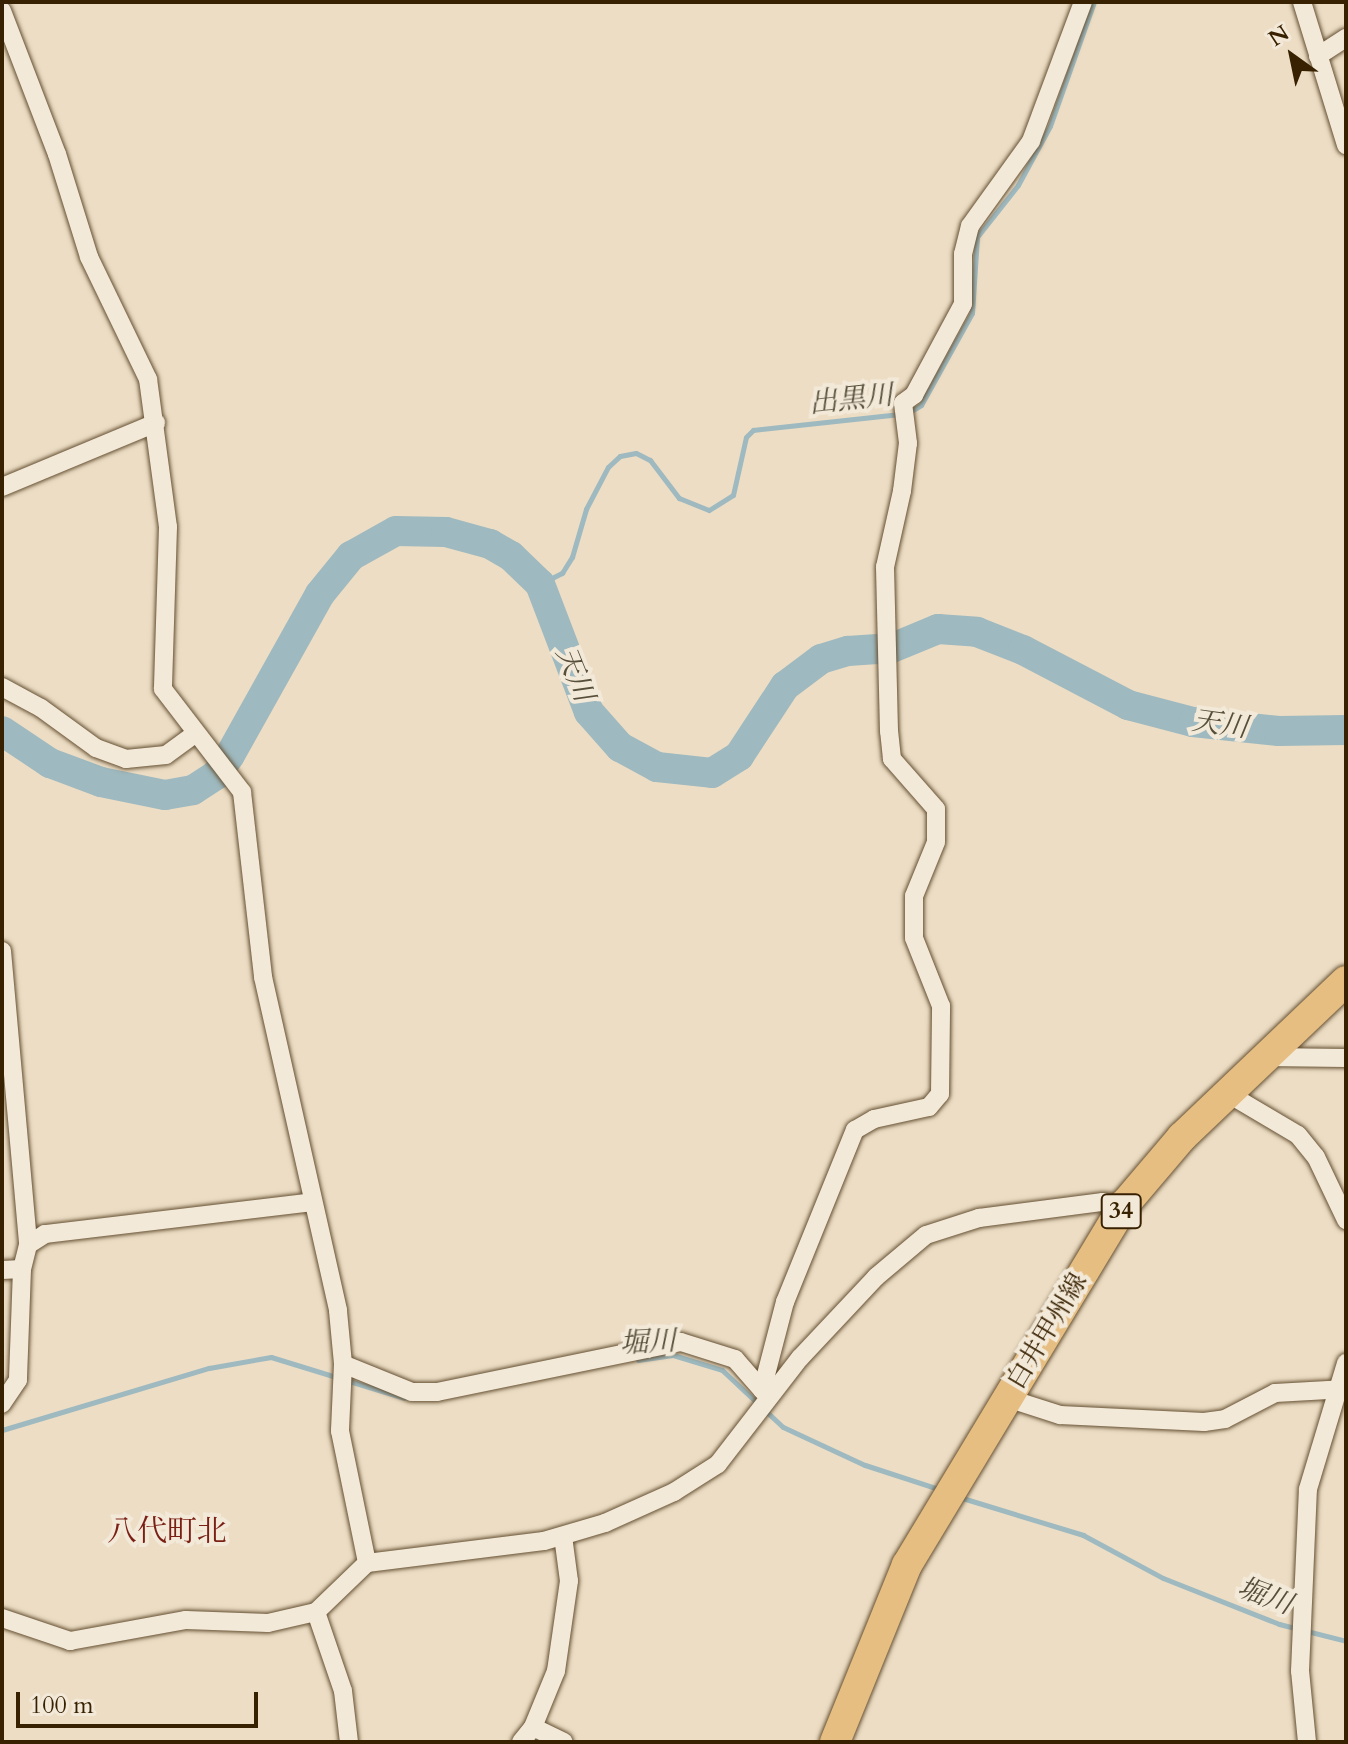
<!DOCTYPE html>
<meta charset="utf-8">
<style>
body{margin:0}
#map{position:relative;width:1348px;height:1744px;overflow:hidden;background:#ecddc4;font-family:Cardo,"Noto Serif JP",serif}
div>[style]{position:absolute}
.stream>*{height:5px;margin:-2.5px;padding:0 2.5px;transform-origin:2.5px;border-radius:2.5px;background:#9eb9bf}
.river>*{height:30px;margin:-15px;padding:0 15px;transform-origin:15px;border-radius:15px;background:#9eb9bf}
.roads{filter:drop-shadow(0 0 2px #655032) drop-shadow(0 0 2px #655032)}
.minor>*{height:18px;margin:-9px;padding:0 9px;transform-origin:9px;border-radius:9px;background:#f3e9d9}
.primary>*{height:30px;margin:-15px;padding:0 15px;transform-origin:15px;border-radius:15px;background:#e6be82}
span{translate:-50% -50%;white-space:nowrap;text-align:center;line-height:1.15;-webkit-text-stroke:8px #f3e9d9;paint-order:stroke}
.shield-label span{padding:2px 6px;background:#f3e9d9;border:2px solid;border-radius:6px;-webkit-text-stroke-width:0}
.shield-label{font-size:24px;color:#382101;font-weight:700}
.street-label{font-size:26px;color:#382101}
.water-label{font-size:28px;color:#574f3a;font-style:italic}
.quarter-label{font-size:30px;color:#7a1f14}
.frame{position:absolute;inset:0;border:4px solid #382101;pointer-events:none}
.north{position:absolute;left:1252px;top:16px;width:80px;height:80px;-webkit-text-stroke:6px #f3e9d9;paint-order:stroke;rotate:327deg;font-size:22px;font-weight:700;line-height:32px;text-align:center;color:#382101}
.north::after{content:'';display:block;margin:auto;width:28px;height:36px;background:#382101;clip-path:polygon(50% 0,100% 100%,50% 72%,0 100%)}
.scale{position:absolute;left:16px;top:1692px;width:242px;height:36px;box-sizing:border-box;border:4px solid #382101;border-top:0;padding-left:10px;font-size:24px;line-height:28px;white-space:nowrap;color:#382101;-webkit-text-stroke:6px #f3e9d9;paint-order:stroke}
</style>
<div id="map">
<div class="stream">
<i style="left:910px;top:412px;width:13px;rotate:-32deg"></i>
<i style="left:921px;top:405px;width:105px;rotate:-61deg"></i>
<i style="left:972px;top:313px;width:76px;rotate:-86.2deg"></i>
<i style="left:977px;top:237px;width:66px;rotate:-51.7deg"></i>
<i style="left:1018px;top:185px;width:67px;rotate:-61.5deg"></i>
<i style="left:1050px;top:126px;width:132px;rotate:-70.5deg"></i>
<i style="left:540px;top:584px;width:25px;rotate:-27deg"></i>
<i style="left:562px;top:573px;width:19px;rotate:-58deg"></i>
<i style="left:572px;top:557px;width:50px;rotate:-73.7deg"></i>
<i style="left:586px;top:509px;width:47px;rotate:-62.4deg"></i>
<i style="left:608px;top:467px;width:16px;rotate:-43deg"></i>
<i style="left:620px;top:456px;width:16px;rotate:-11deg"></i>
<i style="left:636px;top:453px;width:16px;rotate:27deg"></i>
<i style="left:650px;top:460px;width:48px;rotate:52.7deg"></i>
<i style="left:679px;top:498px;width:32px;rotate:22deg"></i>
<i style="left:709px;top:510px;width:28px;rotate:-32deg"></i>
<i style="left:733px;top:495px;width:59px;rotate:-77.4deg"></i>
<i style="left:746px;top:437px;width:10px;rotate:-45deg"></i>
<i style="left:753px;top:430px;width:148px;rotate:-6.2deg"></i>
<i style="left:638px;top:1360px;width:35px;rotate:-8deg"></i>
<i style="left:673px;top:1355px;width:51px;rotate:17deg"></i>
<i style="left:722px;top:1370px;width:83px;rotate:43.1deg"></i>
<i style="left:783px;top:1427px;width:90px;rotate:24.9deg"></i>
<i style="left:865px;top:1465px;width:81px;rotate:18deg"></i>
<i style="left:2px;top:1430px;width:216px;rotate:-16.7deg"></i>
<i style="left:209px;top:1368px;width:63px;rotate:-10.1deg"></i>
<i style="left:271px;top:1357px;width:139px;rotate:17.1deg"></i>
<i style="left:959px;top:1497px;width:130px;rotate:17deg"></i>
<i style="left:1083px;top:1535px;width:91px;rotate:28.3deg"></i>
<i style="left:1163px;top:1578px;width:125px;rotate:21.6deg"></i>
<i style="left:1279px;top:1624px;width:69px;rotate:14.2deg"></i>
</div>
<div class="river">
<i style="left:2px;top:731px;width:58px;rotate:33.7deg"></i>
<i style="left:50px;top:763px;width:54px;rotate:20.4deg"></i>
<i style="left:101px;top:782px;width:65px;rotate:11.5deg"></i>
<i style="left:165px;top:795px;width:28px;rotate:-10deg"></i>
<i style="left:193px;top:790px;width:27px;rotate:-33deg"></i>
<i style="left:216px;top:775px;width:24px;rotate:-55deg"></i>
<i style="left:230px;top:755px;width:184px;rotate:-60.8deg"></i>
<i style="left:320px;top:594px;width:49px;rotate:-50.8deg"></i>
<i style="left:351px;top:556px;width:51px;rotate:-29.1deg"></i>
<i style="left:396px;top:531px;width:50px;rotate:1.1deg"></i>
<i style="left:446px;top:532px;width:46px;rotate:15.3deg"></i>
<i style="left:490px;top:544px;width:24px;rotate:30deg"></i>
<i style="left:511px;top:556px;width:40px;rotate:44deg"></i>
<i style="left:540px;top:584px;width:137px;rotate:69.1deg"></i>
<i style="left:589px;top:712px;width:47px;rotate:48.5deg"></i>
<i style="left:620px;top:747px;width:42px;rotate:28.4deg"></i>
<i style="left:657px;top:767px;width:55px;rotate:6.2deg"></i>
<i style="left:712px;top:773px;width:32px;rotate:-32deg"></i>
<i style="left:739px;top:756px;width:84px;rotate:-56.7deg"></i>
<i style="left:785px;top:686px;width:45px;rotate:-36.9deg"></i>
<i style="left:821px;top:659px;width:28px;rotate:-17deg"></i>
<i style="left:848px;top:651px;width:44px;rotate:-3.9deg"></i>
<i style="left:892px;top:648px;width:50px;rotate:-22.4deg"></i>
<i style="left:938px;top:629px;width:39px;rotate:4deg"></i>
<i style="left:977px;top:632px;width:49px;rotate:21.4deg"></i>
<i style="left:1023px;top:650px;width:119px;rotate:27.6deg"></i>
<i style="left:1128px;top:705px;width:67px;rotate:14.7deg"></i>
<i style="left:1193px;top:722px;width:86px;rotate:6deg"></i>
<i style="left:1279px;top:731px;width:67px;rotate:-0.9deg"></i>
</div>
<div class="roads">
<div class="minor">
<i style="left:1302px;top:2px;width:150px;rotate:72.9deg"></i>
<i style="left:2px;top:11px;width:153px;rotate:69deg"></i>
<i style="left:57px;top:154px;width:108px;rotate:72.7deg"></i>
<i style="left:89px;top:257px;width:136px;rotate:64.2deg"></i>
<i style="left:148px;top:379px;width:149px;rotate:82.3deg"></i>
<i style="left:168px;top:527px;width:162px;rotate:91.8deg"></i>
<i style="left:163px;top:689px;width:130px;rotate:52.5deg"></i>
<i style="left:242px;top:792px;width:186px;rotate:83.5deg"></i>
<i style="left:263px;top:977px;width:342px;rotate:77.3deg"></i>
<i style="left:338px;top:1311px;width:53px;rotate:84.6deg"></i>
<i style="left:343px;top:1364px;width:67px;rotate:92.6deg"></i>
<i style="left:340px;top:1431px;width:135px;rotate:78.4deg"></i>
<i style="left:1318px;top:56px;width:33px;rotate:-33deg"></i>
<i style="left:2px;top:487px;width:167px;rotate:-22.6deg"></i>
<i style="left:2px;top:687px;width:44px;rotate:28.3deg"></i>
<i style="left:41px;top:708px;width:68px;rotate:36deg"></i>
<i style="left:96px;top:748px;width:32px;rotate:20deg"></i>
<i style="left:126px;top:759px;width:40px;rotate:-5.7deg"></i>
<i style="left:166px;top:755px;width:36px;rotate:-36deg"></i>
<i style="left:2px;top:951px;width:295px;rotate:84.9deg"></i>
<i style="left:28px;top:1245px;width:25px;rotate:104deg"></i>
<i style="left:22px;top:1269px;width:111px;rotate:92.1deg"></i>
<i style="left:18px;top:1380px;width:29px;rotate:124deg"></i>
<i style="left:1266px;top:1057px;width:80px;rotate:0.7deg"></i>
<i style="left:1227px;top:1093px;width:82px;rotate:30.6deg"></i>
<i style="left:1298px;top:1135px;width:28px;rotate:51deg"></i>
<i style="left:1316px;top:1157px;width:70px;rotate:64.5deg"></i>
<i style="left:28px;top:1245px;width:20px;rotate:-33deg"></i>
<i style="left:45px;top:1234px;width:269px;rotate:-6.8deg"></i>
<i style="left:2px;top:1270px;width:20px;rotate:-3deg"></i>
<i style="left:343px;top:1364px;width:74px;rotate:22.1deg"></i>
<i style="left:412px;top:1392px;width:25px"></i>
<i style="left:437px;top:1392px;width:249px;rotate:-11.6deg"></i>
<i style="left:681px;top:1342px;width:57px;rotate:17.5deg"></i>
<i style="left:735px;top:1359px;width:41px;rotate:48.9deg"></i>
<i style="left:769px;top:1396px;width:9px;rotate:-139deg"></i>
<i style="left:762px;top:1390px;width:91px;rotate:-75.4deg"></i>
<i style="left:785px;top:1302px;width:186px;rotate:-67.9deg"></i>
<i style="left:855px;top:1130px;width:22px;rotate:-30deg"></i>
<i style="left:874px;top:1119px;width:56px;rotate:-12.3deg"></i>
<i style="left:929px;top:1107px;width:17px;rotate:-50deg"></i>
<i style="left:940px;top:1094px;width:88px;rotate:-89.3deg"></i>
<i style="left:941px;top:1006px;width:73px;rotate:-111.7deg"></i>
<i style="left:914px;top:938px;width:42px;rotate:-90deg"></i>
<i style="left:914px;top:896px;width:58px;rotate:-67.8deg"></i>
<i style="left:936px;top:842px;width:33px;rotate:-90deg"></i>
<i style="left:936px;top:809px;width:67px;rotate:-131.3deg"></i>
<i style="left:892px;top:759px;width:28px;rotate:-96deg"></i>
<i style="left:889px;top:731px;width:164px;rotate:-91.4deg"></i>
<i style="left:885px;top:567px;width:78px;rotate:-77.4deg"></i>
<i style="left:902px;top:491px;width:48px;rotate:-82.9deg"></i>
<i style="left:908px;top:443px;width:40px;rotate:-97.1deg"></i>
<i style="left:903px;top:403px;width:14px;rotate:-36deg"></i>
<i style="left:914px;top:395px;width:103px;rotate:-61.7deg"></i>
<i style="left:963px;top:304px;width:50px;rotate:-90deg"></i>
<i style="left:963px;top:254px;width:29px;rotate:-76deg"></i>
<i style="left:970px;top:226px;width:105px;rotate:-54.3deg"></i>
<i style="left:1031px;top:141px;width:148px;rotate:-69.5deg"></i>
<i style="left:1007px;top:1398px;width:56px;rotate:17.8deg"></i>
<i style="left:1060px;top:1415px;width:144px;rotate:2.8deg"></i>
<i style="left:1204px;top:1422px;width:21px;rotate:-8deg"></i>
<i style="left:1225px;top:1419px;width:56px;rotate:-27.5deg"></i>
<i style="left:1275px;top:1393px;width:71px;rotate:-3.2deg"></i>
<i style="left:316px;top:1612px;width:83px;rotate:71.1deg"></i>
<i style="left:343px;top:1691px;width:51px;rotate:83.3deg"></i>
<i style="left:2px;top:1618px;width:72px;rotate:18.7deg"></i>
<i style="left:70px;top:1641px;width:118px;rotate:-10.3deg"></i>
<i style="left:186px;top:1620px;width:82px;rotate:2.1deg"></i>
<i style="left:268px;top:1623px;width:49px;rotate:-12.9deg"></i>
<i style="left:316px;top:1612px;width:71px;rotate:-43.9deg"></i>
<i style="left:367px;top:1563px;width:178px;rotate:-7.1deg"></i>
<i style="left:544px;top:1541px;width:64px;rotate:-16.4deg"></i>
<i style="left:605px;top:1523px;width:76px;rotate:-24.2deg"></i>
<i style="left:674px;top:1492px;width:52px;rotate:-32.5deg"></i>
<i style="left:718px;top:1464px;width:134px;rotate:-52.3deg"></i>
<i style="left:800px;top:1358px;width:111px;rotate:-46.8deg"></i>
<i style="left:876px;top:1277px;width:65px;rotate:-40deg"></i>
<i style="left:926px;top:1235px;width:56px;rotate:-17.8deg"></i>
<i style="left:979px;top:1218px;width:125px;rotate:-7.4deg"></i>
<i style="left:1103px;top:1202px;width:22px;rotate:5deg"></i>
<i style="left:533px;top:1727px;width:34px;rotate:26deg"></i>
<i style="left:521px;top:1742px;width:19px;rotate:-51deg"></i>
<i style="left:533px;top:1727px;width:61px;rotate:-67.7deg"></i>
<i style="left:556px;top:1671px;width:91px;rotate:-81.8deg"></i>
<i style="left:569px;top:1581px;width:45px;rotate:-97.6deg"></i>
<i style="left:1307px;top:1742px;width:71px;rotate:-95.6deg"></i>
<i style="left:1300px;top:1671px;width:182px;rotate:-87.5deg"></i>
<i style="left:1308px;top:1489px;width:132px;rotate:-73.2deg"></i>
</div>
<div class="primary">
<i style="left:835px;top:1742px;width:191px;rotate:-67.9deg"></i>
<i style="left:907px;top:1565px;width:422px;rotate:-58.9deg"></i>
<i style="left:1125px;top:1204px;width:88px;rotate:-49.6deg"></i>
<i style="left:1182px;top:1137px;width:226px;rotate:-43.6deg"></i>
</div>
</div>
<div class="shield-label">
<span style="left:1121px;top:1211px">34</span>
</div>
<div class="street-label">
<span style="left:1047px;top:1331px;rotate:-59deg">白井甲州線</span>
</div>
<div class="water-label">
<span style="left:851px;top:399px;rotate:-6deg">出黒川</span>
<span style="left:575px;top:674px;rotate:68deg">天川</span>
<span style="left:1220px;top:724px;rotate:8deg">天川</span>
<span style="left:648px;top:1342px;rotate:-3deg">堀川</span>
<span style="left:1265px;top:1596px;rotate:20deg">堀川</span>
</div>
<div class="quarter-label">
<span style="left:167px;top:1532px">八代町北</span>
</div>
<div class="frame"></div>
<div class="north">N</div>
<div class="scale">100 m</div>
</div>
